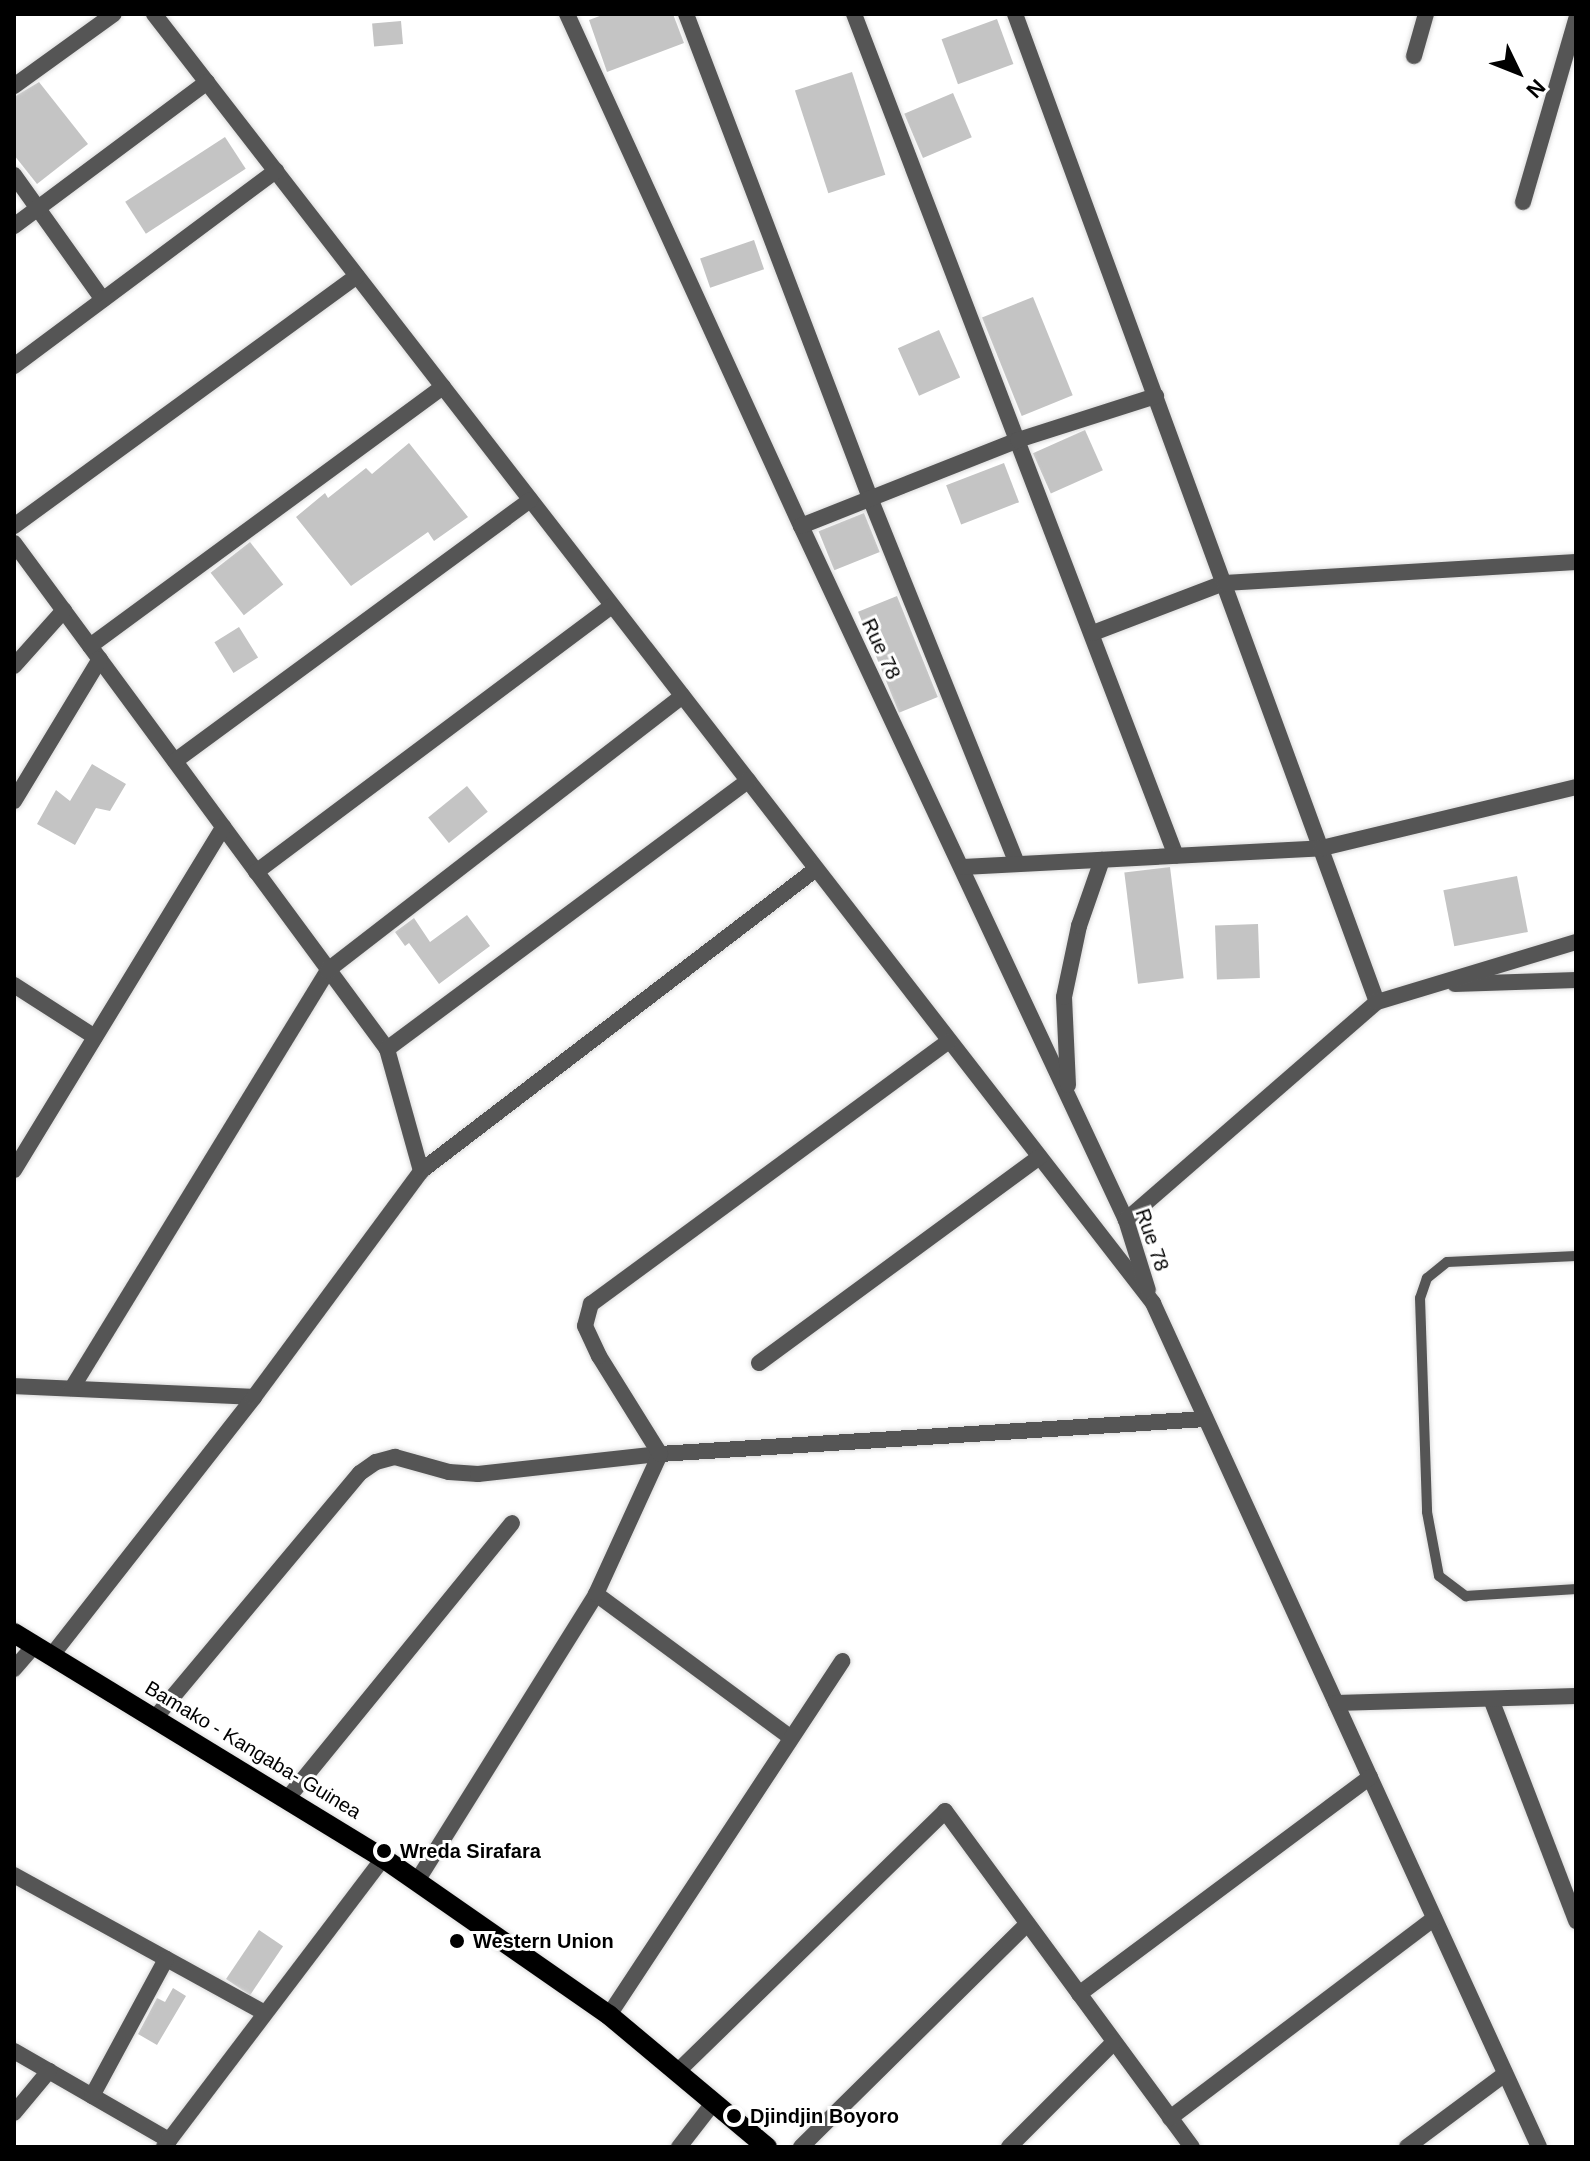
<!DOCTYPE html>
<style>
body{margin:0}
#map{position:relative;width:1590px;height:2161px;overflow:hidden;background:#fff;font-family:Arial,sans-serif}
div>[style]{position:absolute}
.building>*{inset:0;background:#c4c4c4;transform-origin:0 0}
.roads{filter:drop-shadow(0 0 2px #dbdbdb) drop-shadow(0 0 2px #dbdbdb)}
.lane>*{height:10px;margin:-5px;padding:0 5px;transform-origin:5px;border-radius:5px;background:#555}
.street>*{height:16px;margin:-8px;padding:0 8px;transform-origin:8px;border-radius:8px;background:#555}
.primary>*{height:20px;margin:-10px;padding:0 10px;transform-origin:10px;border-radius:10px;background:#000}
.dots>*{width:22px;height:22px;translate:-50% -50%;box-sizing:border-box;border:4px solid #fff;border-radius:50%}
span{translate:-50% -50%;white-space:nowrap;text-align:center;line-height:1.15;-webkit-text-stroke:6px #fff;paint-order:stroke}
.street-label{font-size:20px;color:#000}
.poi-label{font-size:20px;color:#000;font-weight:700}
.left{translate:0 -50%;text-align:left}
.frame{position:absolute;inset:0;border:16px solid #000;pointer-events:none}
.north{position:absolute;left:1478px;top:32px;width:80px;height:80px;-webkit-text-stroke:6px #fff;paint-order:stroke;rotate:133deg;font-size:22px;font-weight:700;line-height:32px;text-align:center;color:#000}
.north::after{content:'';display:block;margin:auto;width:28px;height:36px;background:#000;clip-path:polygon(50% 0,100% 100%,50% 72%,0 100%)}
</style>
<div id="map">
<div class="building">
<i style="clip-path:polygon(605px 14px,673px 14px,684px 43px,607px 72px,589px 20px)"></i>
<i style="left:997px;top:19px;width:48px;height:59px;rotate:70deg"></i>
<i style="left:401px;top:21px;width:23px;height:29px;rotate:85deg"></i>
<i style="left:852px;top:72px;width:108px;height:60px;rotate:72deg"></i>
<i style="clip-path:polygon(39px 82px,88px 144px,37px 184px,14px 155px,14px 97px)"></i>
<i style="left:953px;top:93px;width:48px;height:53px;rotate:67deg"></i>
<i style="left:225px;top:137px;width:38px;height:119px;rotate:57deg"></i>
<i style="left:754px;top:240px;width:31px;height:57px;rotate:71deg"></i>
<i style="left:1033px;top:297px;width:106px;height:55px;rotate:68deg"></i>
<i style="left:939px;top:330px;width:52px;height:45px;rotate:66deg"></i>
<i style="left:1085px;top:430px;width:44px;height:57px;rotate:66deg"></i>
<i style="clip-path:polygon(409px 443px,468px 517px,434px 541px,428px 532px,351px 586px,296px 517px,325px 493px,328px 498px,366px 468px,372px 474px)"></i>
<i style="left:1004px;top:463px;width:42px;height:62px;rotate:69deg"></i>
<i style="left:864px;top:513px;width:42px;height:49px;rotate:68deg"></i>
<i style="left:250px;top:542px;width:54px;height:50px;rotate:52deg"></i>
<i style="left:897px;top:596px;width:109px;height:42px;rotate:68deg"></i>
<i style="left:239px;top:627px;width:36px;height:29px;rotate:58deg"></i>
<i style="clip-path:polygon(92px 764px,126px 784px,110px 811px,96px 808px,75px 845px,37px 824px,56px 790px,70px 801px)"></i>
<i style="left:467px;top:786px;width:33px;height:50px;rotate:51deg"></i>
<i style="left:1170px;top:867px;width:112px;height:46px;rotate:83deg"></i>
<i style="left:1517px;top:876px;width:57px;height:75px;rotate:79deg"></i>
<i style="clip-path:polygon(467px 915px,490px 946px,439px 984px,409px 943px,405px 946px,395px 932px,414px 918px,430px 942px)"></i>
<i style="left:1258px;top:924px;width:54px;height:43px;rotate:88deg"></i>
<i style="left:259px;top:1930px;width:29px;height:59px;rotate:34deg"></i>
<i style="clip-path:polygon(173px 1988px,186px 1996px,157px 2045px,138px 2034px,157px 1998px,165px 2002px)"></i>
</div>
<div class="roads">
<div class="lane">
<i style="left:1576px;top:1256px;width:129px;rotate:177.3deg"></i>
<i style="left:1447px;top:1262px;width:26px;rotate:141deg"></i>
<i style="left:1427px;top:1278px;width:21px;rotate:109deg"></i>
<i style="left:1420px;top:1298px;width:214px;rotate:88.1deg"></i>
<i style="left:1427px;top:1512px;width:65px;rotate:79.4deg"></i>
<i style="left:1439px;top:1576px;width:34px;rotate:37deg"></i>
<i style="left:1466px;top:1596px;width:110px;rotate:-3.6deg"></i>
</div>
<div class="street">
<i style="left:154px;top:14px;width:1631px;rotate:52.22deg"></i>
<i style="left:1153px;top:1303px;width:928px;rotate:65.42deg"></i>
<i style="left:567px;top:14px;width:563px;rotate:65.44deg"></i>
<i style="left:801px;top:526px;width:766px;rotate:64.91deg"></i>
<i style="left:1126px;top:1220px;width:73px;rotate:72.6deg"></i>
<i style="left:686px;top:14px;width:518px;rotate:69.18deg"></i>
<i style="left:870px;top:498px;width:394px;rotate:68.1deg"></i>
<i style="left:854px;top:14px;width:901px;rotate:69.07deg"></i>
<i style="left:1015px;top:14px;width:1052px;rotate:69.88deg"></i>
<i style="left:1414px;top:56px;width:44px;rotate:-74.1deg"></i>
<i style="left:14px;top:86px;width:123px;rotate:-35.8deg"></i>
<i style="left:14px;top:175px;width:153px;rotate:54.5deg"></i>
<i style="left:1523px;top:202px;width:191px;rotate:-73.8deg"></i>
<i style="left:14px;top:226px;width:241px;rotate:-36.7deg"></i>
<i style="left:14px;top:366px;width:327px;rotate:-36.7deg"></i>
<i style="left:14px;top:526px;width:424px;rotate:-36.1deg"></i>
<i style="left:801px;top:526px;width:233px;rotate:-21.6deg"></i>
<i style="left:1018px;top:440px;width:145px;rotate:-17.7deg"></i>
<i style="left:14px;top:543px;width:629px;rotate:53.6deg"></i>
<i style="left:387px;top:1049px;width:127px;rotate:74.4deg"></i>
<i style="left:1093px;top:633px;width:140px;rotate:-20.9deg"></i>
<i style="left:1224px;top:583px;width:353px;rotate:-3.4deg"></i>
<i style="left:90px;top:646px;width:438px;rotate:-36.3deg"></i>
<i style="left:14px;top:666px;width:75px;rotate:-48.2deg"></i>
<i style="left:175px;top:761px;width:441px;rotate:-36.3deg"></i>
<i style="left:14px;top:801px;width:166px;rotate:-58.8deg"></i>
<i style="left:963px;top:867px;width:360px;rotate:-3deg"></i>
<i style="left:1322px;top:848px;width:261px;rotate:-13.5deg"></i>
<i style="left:256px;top:872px;width:444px;rotate:-36.8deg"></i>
<i style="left:1455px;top:984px;width:121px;rotate:-1.9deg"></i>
<i style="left:14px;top:985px;width:96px;rotate:32.7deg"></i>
<i style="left:387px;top:1049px;width:450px;rotate:-36.6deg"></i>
<i style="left:1068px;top:1085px;width:88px;rotate:-92.6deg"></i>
<i style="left:1064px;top:997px;width:73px;rotate:-78.1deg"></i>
<i style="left:1079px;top:926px;width:70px;rotate:-70.8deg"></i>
<i style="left:14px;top:1170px;width:402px;rotate:-58.6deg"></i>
<i style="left:1126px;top:1220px;width:332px;rotate:-41deg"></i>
<i style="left:1377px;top:1002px;width:208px;rotate:-16.8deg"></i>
<i style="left:759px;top:1363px;width:348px;rotate:-36.3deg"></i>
<i style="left:14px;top:1386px;width:240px;rotate:2.6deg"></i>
<i style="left:72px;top:1388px;width:490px;rotate:-58.5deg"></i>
<i style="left:328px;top:970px;width:448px;rotate:-37.7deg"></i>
<i style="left:596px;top:1594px;width:242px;rotate:36.4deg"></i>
<i style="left:52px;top:1655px;width:328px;rotate:-51.9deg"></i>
<i style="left:254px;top:1397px;width:281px;rotate:-53.5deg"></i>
<i style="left:421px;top:1171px;width:497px;rotate:-37.4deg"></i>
<i style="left:14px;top:1669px;width:32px;rotate:-49deg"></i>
<i style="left:1491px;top:1699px;width:238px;rotate:69deg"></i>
<i style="left:1336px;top:1703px;width:240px;rotate:-1.7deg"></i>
<i style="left:155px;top:1718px;width:319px;rotate:-50.1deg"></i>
<i style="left:360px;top:1473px;width:19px;rotate:-35deg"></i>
<i style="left:376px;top:1462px;width:20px;rotate:-15deg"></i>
<i style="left:395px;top:1457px;width:56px;rotate:15.5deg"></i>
<i style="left:449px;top:1472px;width:29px;rotate:4deg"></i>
<i style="left:478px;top:1474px;width:183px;rotate:-6.3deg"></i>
<i style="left:660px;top:1454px;width:546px;rotate:-3.67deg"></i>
<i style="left:287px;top:1799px;width:356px;rotate:-50.8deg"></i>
<i style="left:14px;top:1875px;width:284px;rotate:28.8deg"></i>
<i style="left:417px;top:1881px;width:338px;rotate:-58deg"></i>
<i style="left:596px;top:1594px;width:154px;rotate:-65.4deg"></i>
<i style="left:660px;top:1454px;width:115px;rotate:-121.9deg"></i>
<i style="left:599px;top:1356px;width:33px;rotate:-115deg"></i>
<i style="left:585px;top:1326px;width:23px;rotate:-75deg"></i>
<i style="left:591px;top:1304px;width:444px;rotate:-36.3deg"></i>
<i style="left:1079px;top:1994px;width:363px;rotate:-36.7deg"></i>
<i style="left:609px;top:2015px;width:424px;rotate:-56.6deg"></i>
<i style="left:14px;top:2051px;width:179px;rotate:29.9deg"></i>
<i style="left:677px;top:2072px;width:374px;rotate:-44.2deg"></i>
<i style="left:945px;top:1811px;width:417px;rotate:53.7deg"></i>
<i style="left:92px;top:2096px;width:156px;rotate:-61.6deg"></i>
<i style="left:14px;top:2113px;width:55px;rotate:-50.2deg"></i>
<i style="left:1170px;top:2118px;width:331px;rotate:-37.1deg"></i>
<i style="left:164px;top:2147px;width:363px;rotate:-52.8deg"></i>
<i style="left:679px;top:2147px;width:57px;rotate:-52.1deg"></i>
<i style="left:801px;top:2147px;width:317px;rotate:-44.6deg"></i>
<i style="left:1009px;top:2147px;width:148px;rotate:-45deg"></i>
<i style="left:1407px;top:2147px;width:122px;rotate:-36.7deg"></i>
</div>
<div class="primary">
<i style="left:14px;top:1633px;width:432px;rotate:31.4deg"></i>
<i style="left:383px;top:1858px;width:275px;rotate:34.8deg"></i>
<i style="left:609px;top:2015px;width:206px;rotate:39.9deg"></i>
</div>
</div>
<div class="dots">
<i style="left:384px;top:1851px;background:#000"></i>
<i style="left:457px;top:1941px;background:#000"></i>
<i style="left:734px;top:2116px;background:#000"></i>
</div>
<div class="street-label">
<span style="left:881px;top:649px;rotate:65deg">Rue 78</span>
<span style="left:1152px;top:1240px;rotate:71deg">Rue 78</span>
<span style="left:253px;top:1750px;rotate:31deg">Bamako - Kangaba- Guinea</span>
</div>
<div class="poi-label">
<span class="left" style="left:400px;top:1851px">Wreda Sirafara</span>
<span class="left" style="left:473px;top:1941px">Western Union</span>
<span class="left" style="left:750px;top:2116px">Djindjin Boyoro</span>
</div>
<div class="frame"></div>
<div class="north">N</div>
</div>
